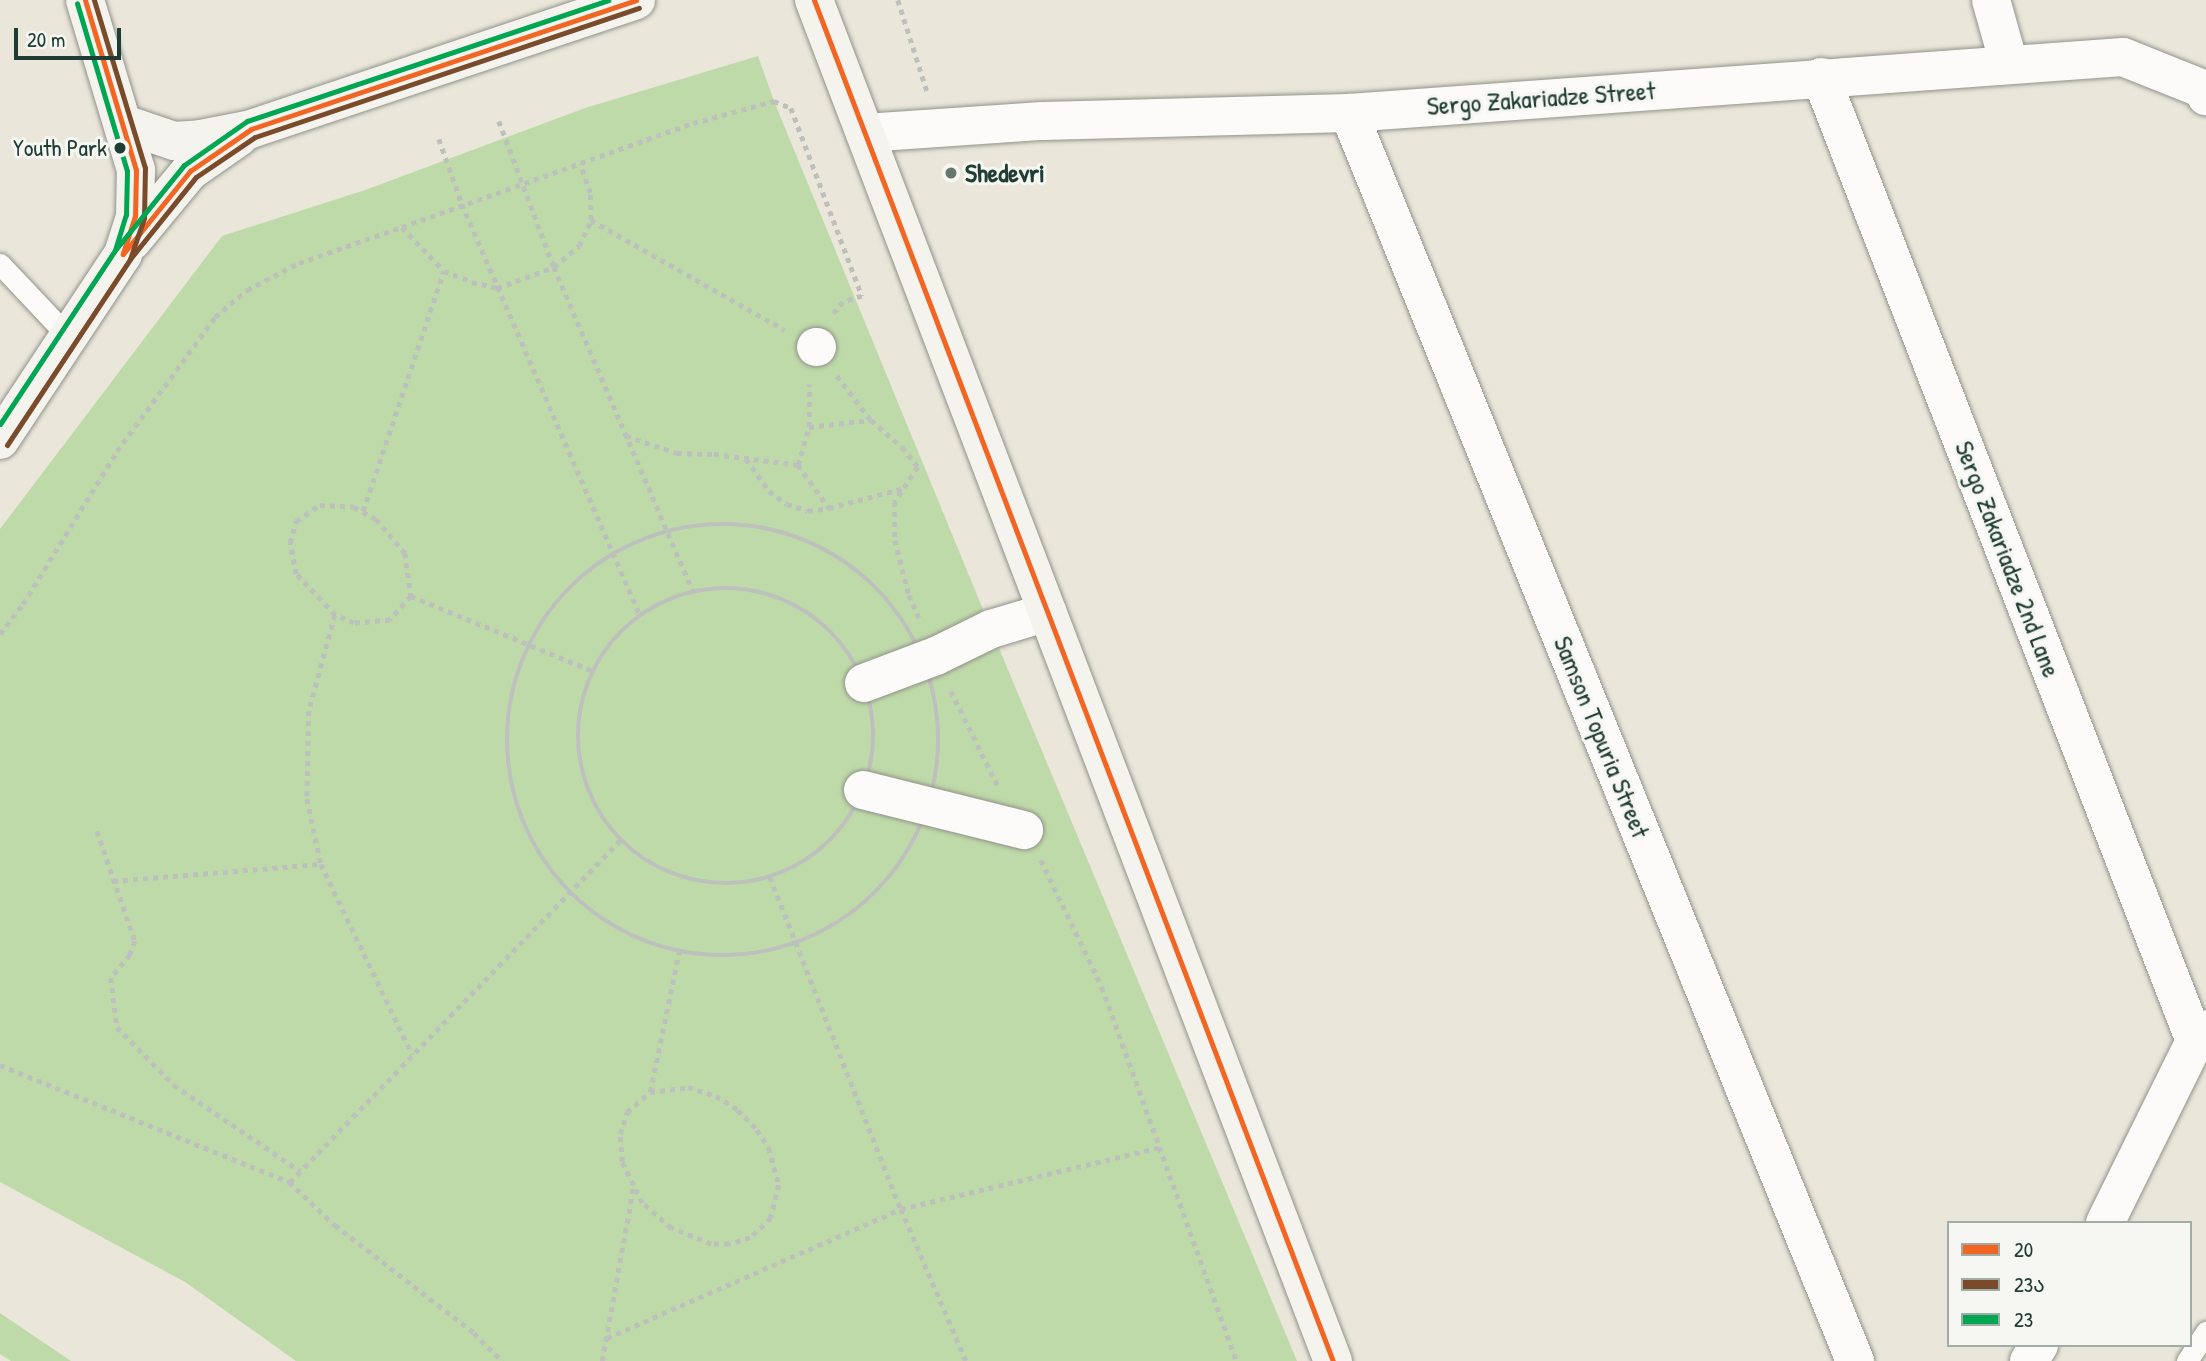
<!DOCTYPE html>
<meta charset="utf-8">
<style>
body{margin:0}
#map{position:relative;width:2206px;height:1361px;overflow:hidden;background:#eae6da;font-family:"Patrick Hand","Noto Sans Georgian",sans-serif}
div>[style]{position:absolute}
.green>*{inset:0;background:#bfdaa9}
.path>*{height:4.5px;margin-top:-2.25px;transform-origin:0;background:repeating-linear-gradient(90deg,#bdc0bc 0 5px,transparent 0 10px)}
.path>.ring{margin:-2.25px;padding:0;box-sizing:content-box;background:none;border:4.5px solid #bdc0bc;border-radius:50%}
.roads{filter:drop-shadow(0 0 2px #90938b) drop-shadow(0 0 2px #90938b)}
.lane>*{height:21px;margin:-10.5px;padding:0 10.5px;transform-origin:10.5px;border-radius:10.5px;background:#fcfbf9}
.street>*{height:38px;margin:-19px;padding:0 19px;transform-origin:19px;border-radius:19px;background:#fcfbf9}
.secondary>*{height:38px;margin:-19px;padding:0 19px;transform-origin:19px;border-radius:19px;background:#f5f3ee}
.bus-1>*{height:5px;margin:-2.5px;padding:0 2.5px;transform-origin:2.5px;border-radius:2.5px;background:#f26522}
.bus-2>*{height:5px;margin:-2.5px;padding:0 2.5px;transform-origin:2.5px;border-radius:2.5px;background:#7a4b2a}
.bus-3>*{height:5px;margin:-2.5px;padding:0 2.5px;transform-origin:2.5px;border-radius:2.5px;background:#00a651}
.dots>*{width:19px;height:19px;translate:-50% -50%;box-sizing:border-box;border:4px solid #f6f6f2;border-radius:50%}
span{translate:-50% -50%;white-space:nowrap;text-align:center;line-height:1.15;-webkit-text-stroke:6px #f6f6f2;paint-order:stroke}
.bus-label{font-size:24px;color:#1f3d34}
.right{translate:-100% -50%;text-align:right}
.street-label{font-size:26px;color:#1f3d34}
.poi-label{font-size:26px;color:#1f3d34;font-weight:700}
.left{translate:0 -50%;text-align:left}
.legend{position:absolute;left:1947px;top:1221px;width:245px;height:126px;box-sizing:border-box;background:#f6f6f2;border:2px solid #a0aca6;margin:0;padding:9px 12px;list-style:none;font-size:21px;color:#1f3d34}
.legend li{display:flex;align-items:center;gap:14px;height:35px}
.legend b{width:35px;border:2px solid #a0aca6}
.scale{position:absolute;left:14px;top:28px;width:107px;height:32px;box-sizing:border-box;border:4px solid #1f3d34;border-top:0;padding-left:9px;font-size:21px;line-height:24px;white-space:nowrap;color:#1f3d34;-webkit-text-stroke:5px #f6f6f2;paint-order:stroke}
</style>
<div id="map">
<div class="green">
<i style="clip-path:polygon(758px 56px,774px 101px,991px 629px,1297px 1361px,296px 1361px,185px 1282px,0 1182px,0 529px,222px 236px,368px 189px,585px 108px)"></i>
<i style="clip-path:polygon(0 1313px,71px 1361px,11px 1361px,0 1354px)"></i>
</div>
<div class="path">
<i style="left:898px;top:0;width:99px;rotate:72.3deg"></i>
<i style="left:499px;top:121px;width:156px;rotate:69.4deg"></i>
<i style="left:554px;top:267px;width:353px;rotate:66.8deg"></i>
<i style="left:439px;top:139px;width:69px;rotate:70.5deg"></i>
<i style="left:462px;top:204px;width:448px;rotate:66.6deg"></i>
<i style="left:591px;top:220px;width:223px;rotate:29.6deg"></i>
<i style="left:402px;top:227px;width:309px;rotate:-19.7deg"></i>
<i style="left:693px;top:123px;width:84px;rotate:-15.2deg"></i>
<i style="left:774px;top:101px;width:18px;rotate:22deg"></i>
<i style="left:791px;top:108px;width:201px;rotate:69.3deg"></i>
<i style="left:862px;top:296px;width:20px;rotate:162deg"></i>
<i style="left:843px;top:302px;width:16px;rotate:128deg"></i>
<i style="left:837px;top:376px;width:56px;rotate:52.3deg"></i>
<i style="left:871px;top:420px;width:41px;rotate:41.1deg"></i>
<i style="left:902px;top:447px;width:26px;rotate:51deg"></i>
<i style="left:918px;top:467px;width:42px;rotate:123.3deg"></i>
<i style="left:895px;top:502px;width:38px;rotate:90deg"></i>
<i style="left:895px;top:540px;width:57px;rotate:75.7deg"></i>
<i style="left:909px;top:595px;width:30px;rotate:66deg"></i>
<i style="left:809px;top:427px;width:62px;rotate:-6.4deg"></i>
<i style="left:626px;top:436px;width:54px;rotate:18.4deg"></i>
<i style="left:677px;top:453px;width:37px;rotate:2deg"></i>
<i style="left:714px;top:454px;width:85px;rotate:7.5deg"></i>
<i style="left:798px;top:465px;width:40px;rotate:-74deg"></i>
<i style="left:809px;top:427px;width:43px;rotate:-90deg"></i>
<i style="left:746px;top:459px;width:39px;rotate:54deg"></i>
<i style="left:769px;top:491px;width:22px;rotate:36deg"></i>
<i style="left:787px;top:504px;width:22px;rotate:18deg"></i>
<i style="left:808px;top:511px;width:21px;rotate:-8deg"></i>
<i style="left:798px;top:465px;width:53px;rotate:54.2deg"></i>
<i style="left:829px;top:508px;width:79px;rotate:-14.7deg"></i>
<i style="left:320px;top:505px;width:34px;rotate:3deg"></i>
<i style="left:354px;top:507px;width:25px;rotate:29deg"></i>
<i style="left:376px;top:519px;width:45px;rotate:49.5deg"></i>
<i style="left:405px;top:553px;width:43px;rotate:82.1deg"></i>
<i style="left:411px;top:596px;width:32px;rotate:131deg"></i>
<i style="left:390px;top:620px;width:36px;rotate:175deg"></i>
<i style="left:354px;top:623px;width:21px;rotate:-157deg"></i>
<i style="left:335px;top:615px;width:57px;rotate:-133.6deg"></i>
<i style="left:296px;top:574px;width:32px;rotate:-101deg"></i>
<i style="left:290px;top:543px;width:23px;rotate:-75deg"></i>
<i style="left:296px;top:521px;width:29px;rotate:-34deg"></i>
<i style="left:363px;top:511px;width:253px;rotate:-71.4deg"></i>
<i class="ring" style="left:507px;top:524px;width:427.5px;height:427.5px"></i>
<i class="ring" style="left:578px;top:588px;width:291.5px;height:291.5px"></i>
<i style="left:411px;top:596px;width:197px;rotate:22.4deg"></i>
<i style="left:335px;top:615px;width:99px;rotate:105.2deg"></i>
<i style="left:309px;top:711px;width:88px;rotate:91.3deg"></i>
<i style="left:307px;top:799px;width:66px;rotate:77.8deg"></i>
<i style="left:321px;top:864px;width:211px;rotate:64.4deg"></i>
<i style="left:0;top:634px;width:38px;rotate:-53deg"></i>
<i style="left:23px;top:604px;width:180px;rotate:-58.4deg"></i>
<i style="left:117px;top:451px;width:166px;rotate:-53.8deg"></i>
<i style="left:215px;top:317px;width:42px;rotate:-40.2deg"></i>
<i style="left:247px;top:290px;width:59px;rotate:-27.4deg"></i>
<i style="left:299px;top:263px;width:109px;rotate:-19.3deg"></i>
<i style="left:402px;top:227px;width:61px;rotate:46.3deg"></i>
<i style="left:444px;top:271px;width:30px;rotate:21deg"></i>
<i style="left:472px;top:282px;width:26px;rotate:13deg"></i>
<i style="left:497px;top:288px;width:61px;rotate:-20.2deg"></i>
<i style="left:554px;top:267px;width:33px;rotate:-40deg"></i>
<i style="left:579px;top:246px;width:29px;rotate:-65deg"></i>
<i style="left:591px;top:220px;width:27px;rotate:-92deg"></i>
<i style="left:590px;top:193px;width:31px;rotate:-109deg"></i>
<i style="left:951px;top:691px;width:106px;rotate:63.7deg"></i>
<i style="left:97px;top:831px;width:116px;rotate:70.9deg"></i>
<i style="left:135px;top:941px;width:15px;rotate:110deg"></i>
<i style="left:130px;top:955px;width:30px;rotate:130deg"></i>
<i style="left:111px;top:978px;width:49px;rotate:83deg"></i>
<i style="left:117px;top:1027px;width:81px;rotate:45.5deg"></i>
<i style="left:174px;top:1085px;width:153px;rotate:34.3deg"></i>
<i style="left:1041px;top:860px;width:141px;rotate:64.3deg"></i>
<i style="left:1102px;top:987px;width:398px;rotate:70.2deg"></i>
<i style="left:770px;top:877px;width:357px;rotate:68.5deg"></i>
<i style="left:901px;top:1209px;width:165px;rotate:66.8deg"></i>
<i style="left:113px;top:881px;width:209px;rotate:-4.7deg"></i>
<i style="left:0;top:1065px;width:312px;rotate:22deg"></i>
<i style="left:289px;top:1182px;width:63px;rotate:43.1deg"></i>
<i style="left:335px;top:1225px;width:176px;rotate:37.8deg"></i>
<i style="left:474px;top:1333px;width:40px;rotate:45deg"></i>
<i style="left:650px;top:1092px;width:38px;rotate:-7deg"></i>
<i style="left:688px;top:1087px;width:29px;rotate:18deg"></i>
<i style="left:716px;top:1096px;width:26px;rotate:32deg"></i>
<i style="left:738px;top:1110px;width:28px;rotate:46deg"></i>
<i style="left:757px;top:1130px;width:22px;rotate:56deg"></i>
<i style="left:769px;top:1148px;width:38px;rotate:75deg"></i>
<i style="left:779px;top:1185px;width:34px;rotate:104deg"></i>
<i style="left:771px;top:1218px;width:29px;rotate:136deg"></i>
<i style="left:750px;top:1238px;width:22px;rotate:164deg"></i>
<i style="left:729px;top:1244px;width:18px;rotate:180deg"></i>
<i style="left:711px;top:1244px;width:43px;rotate:-158.2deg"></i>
<i style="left:671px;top:1228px;width:38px;rotate:-139deg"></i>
<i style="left:642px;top:1203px;width:46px;rotate:-116deg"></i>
<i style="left:622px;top:1162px;width:28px;rotate:-94deg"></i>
<i style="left:620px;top:1134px;width:23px;rotate:-72deg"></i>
<i style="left:627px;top:1112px;width:30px;rotate:-41deg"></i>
<i style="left:650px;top:1092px;width:143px;rotate:-78.3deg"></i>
<i style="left:290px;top:1182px;width:475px;rotate:-46deg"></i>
<i style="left:607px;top:1338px;width:321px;rotate:-23.7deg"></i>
<i style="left:901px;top:1209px;width:268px;rotate:-13.4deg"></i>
<i style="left:602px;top:1361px;width:175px;rotate:-79.8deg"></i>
</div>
<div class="roads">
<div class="lane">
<i style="left:0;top:264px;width:98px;rotate:46.7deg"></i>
<i style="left:2187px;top:1361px;width:35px;rotate:-57deg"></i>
</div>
<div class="street">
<i style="left:1991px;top:0;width:66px;rotate:74.3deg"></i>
<i style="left:1821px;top:77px;width:1034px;rotate:68.8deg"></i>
<i style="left:1349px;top:113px;width:1347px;rotate:67.93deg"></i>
<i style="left:865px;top:133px;width:178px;rotate:-3.9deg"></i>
<i style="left:1043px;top:121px;width:306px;rotate:-1.5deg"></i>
<i style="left:1349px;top:113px;width:776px;rotate:-4.14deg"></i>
<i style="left:2123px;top:57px;width:86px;rotate:21.8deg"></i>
<i style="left:2203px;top:89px;width:8px;rotate:67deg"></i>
<i style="left:816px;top:347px;width:1px"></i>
<i style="left:864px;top:683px;width:77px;rotate:-20.6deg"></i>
<i style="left:936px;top:656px;width:61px;rotate:-26.1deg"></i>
<i style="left:991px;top:629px;width:59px;rotate:-16.6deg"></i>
<i style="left:863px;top:790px;width:166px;rotate:14deg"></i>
<i style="left:2105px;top:1223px;width:203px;rotate:-63.7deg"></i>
<i style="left:2195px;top:1041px;width:16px;rotate:-47deg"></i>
<i style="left:2029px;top:1361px;width:19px;rotate:-58deg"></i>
</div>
<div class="secondary">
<i style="left:814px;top:0;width:1457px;rotate:69.13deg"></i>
<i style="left:124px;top:124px;width:53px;rotate:18.8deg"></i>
<i style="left:174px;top:141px;width:27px;rotate:-4deg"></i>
<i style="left:201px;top:139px;width:51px;rotate:-11.3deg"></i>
<i style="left:251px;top:129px;width:406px;rotate:-18.5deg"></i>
<i style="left:132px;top:241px;width:91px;rotate:-50.4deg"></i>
<i style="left:190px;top:171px;width:60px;rotate:-34.8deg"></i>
<i style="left:0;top:440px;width:223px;rotate:-56.5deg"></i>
<i style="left:123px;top:254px;width:40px;rotate:-72deg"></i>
<i style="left:135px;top:216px;width:46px;rotate:-88.8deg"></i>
<i style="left:136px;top:170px;width:177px;rotate:-106.7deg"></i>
</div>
</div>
<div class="bus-1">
<i style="left:85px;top:0;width:177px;rotate:73.3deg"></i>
<i style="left:136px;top:170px;width:46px;rotate:91.2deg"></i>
<i style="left:135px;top:216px;width:40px;rotate:108deg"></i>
<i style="left:814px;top:0;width:1457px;rotate:69.13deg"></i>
<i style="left:123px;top:254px;width:107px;rotate:-51.1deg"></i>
<i style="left:190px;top:171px;width:74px;rotate:-34.5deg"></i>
<i style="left:251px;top:129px;width:406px;rotate:-18.5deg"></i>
</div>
<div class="bus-2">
<i style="left:130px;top:259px;width:105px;rotate:-51.2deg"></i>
<i style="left:196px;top:177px;width:71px;rotate:-34.1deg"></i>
<i style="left:255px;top:137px;width:405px;rotate:-18.6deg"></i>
<i style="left:7px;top:445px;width:223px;rotate:-56.5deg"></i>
<i style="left:130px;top:259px;width:43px;rotate:-71.1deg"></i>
<i style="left:144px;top:218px;width:50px;rotate:-88.9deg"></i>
<i style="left:145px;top:168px;width:176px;rotate:-106.9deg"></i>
</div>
<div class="bus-3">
<i style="left:116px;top:249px;width:108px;rotate:-51deg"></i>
<i style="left:184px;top:165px;width:77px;rotate:-34.9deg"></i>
<i style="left:247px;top:121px;width:381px;rotate:-18.5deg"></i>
<i style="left:0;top:424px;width:209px;rotate:-56.5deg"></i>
<i style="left:115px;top:250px;width:37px;rotate:-73deg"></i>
<i style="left:126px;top:215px;width:44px;rotate:-88.7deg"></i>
<i style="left:127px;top:171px;width:175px;rotate:-106.6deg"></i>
</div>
<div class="dots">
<i style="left:120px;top:148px;background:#1f3d34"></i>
<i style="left:951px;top:173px;background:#66786e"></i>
</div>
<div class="bus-label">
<span class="right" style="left:107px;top:148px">Youth Park</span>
</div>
<div class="street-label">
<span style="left:1541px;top:98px;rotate:-4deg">Sergo Zakariadze Street</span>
<span style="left:2008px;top:559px;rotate:69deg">Sergo Zakariadze 2nd Lane</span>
<span style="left:1602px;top:737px;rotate:68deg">Samson Topuria Street</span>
</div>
<div class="poi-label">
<span class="left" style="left:965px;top:173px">Shedevri</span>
</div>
<ul class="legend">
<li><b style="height:9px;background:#f26522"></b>20</li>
<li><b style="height:9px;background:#7a4b2a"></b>23ა</li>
<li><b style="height:9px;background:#00a651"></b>23</li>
</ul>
<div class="scale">20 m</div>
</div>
